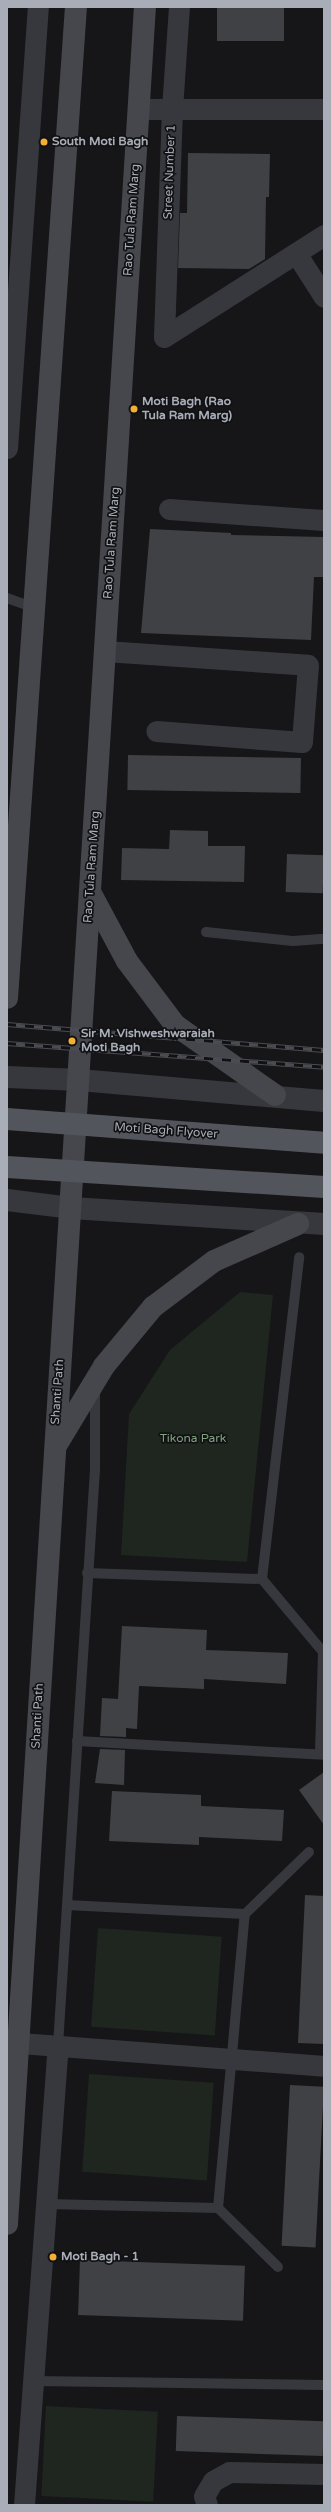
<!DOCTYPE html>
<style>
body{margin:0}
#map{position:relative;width:331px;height:2512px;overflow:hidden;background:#161618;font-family:"Varela Round",sans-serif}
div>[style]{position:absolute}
.green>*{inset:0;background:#1e261f;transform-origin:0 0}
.building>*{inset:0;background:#404145;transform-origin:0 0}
.service>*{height:10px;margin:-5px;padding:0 5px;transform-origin:5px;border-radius:5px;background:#37383d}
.minor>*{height:21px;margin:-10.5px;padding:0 10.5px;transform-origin:10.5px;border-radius:10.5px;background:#37383d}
.tertiary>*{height:22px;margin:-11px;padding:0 11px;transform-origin:11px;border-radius:11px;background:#37383d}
.secondary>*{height:22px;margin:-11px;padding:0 11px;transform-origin:11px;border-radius:11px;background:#45474d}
.rail>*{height:4.5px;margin-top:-2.25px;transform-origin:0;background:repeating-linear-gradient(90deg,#111113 0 9px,#4a4c52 0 18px);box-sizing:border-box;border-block:1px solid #4a4c52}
.primary-bridge>*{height:22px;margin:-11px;padding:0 11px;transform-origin:11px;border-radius:11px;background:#53555c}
.dots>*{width:11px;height:11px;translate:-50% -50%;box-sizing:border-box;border:2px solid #111113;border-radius:50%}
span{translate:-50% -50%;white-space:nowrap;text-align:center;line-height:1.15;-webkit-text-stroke:3.5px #111113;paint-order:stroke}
.poi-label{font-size:12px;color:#a8adb8;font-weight:700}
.left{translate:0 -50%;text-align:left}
.street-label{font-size:12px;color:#a8adb8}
.park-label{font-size:12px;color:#7fa381}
.frame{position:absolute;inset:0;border:8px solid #a8adb8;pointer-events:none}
</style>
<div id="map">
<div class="green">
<i style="clip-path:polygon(240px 1292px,273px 1295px,247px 1562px,121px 1555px,129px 1414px,170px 1350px)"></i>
<i style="left:98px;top:1928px;width:124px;height:99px;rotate:4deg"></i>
<i style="left:89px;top:2074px;width:125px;height:98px;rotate:4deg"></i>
<i style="left:46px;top:2406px;width:112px;height:90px;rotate:3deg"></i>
</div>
<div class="building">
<i style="left:217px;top:7px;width:67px;height:34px"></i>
<i style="clip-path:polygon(188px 153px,270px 154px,269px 197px,266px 197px,265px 259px,249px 269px,178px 268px,180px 213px,187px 213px)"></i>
<i style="clip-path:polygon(150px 529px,231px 533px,231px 535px,324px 537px,324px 577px,314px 577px,311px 640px,141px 633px)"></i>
<i style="left:128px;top:755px;width:173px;height:35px;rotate:1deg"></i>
<i style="clip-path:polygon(170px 830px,208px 831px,208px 846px,245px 846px,244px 882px,121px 880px,122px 848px,169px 849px)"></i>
<i style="left:287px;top:854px;width:37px;height:38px;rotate:2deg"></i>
<i style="clip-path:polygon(122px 1626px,207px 1630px,206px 1650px,288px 1653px,286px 1684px,204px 1679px,204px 1689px,139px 1686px,137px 1729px,126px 1728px,126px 1737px,100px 1736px,102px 1698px,118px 1699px)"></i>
<i style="clip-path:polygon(100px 1749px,125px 1750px,124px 1785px,95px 1783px)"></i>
<i style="clip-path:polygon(324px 1772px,324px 1825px,299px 1790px)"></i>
<i style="clip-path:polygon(112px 1791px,201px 1795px,201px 1806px,284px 1810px,282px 1841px,199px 1837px,199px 1845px,109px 1841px)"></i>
<i style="clip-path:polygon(305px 1895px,324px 1896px,324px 2044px,298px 2043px)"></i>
<i style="left:290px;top:2085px;width:34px;height:161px;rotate:3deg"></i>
<i style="left:80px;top:2260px;width:165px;height:55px;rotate:2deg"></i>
<i style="left:177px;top:2416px;width:147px;height:35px;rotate:2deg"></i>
</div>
<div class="service">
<i style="left:7px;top:598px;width:29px;rotate:20deg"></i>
<i style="left:206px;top:932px;width:87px;rotate:5.9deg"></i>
<i style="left:293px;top:941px;width:31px;rotate:-4deg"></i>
<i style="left:87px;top:1573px;width:175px;rotate:2deg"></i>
<i style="left:262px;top:1579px;width:95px;rotate:50.1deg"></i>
<i style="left:323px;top:1652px;width:102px;rotate:91.7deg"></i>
<i style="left:320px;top:1754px;width:6px;rotate:-45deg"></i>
<i style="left:262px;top:1579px;width:324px;rotate:-83.4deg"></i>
<i style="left:77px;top:1741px;width:247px;rotate:3.2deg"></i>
<i style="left:245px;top:1914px;width:89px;rotate:-44.1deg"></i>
<i style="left:58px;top:2045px;width:577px;rotate:-86.32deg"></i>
<i style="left:95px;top:1469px;width:79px;rotate:-90deg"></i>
<i style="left:47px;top:2204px;width:171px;rotate:1.3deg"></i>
<i style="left:218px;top:2208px;width:295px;rotate:-84.8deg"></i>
<i style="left:245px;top:1914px;width:178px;rotate:-177.1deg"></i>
<i style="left:218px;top:2208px;width:84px;rotate:44.5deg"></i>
<i style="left:33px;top:2381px;width:291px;rotate:0.8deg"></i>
</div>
<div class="minor">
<i style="left:139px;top:109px;width:185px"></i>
<i style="left:296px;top:253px;width:52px;rotate:57.5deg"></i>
<i style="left:164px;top:337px;width:228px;rotate:-88deg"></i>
<i style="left:172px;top:109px;width:102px;rotate:-86.1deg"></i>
<i style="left:164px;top:337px;width:190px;rotate:-32.5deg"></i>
<i style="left:7px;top:448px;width:442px;rotate:-86deg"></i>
<i style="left:169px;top:509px;width:155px;rotate:4.1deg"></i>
<i style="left:105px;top:651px;width:203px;rotate:3.9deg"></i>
<i style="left:308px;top:665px;width:77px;rotate:94.5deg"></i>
<i style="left:302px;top:742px;width:146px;rotate:-175.7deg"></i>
<i style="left:20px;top:2043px;width:305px;rotate:4.3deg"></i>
<i style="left:24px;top:2505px;width:461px;rotate:-85.8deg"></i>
<i style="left:207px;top:2505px;width:9px;rotate:-108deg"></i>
<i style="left:204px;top:2496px;width:17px;rotate:-59deg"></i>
<i style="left:213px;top:2481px;width:18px;rotate:-29deg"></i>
<i style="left:229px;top:2472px;width:95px;rotate:1.2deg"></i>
</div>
<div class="tertiary">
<i style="left:7px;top:1077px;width:72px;rotate:2.4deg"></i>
<i style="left:79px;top:1080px;width:246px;rotate:4.9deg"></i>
<i style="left:7px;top:1200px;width:64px;rotate:7.1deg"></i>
<i style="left:71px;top:1208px;width:254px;rotate:3.6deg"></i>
</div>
<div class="secondary">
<i style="left:90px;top:892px;width:78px;rotate:61.8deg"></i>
<i style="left:127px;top:961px;width:80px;rotate:53.1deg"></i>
<i style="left:175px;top:1025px;width:122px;rotate:35deg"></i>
<i style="left:7px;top:998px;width:993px;rotate:-86.02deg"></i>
<i style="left:57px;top:1444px;width:91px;rotate:-58.9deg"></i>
<i style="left:104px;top:1366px;width:77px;rotate:-50.3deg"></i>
<i style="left:153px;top:1307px;width:76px;rotate:-37deg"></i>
<i style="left:214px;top:1261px;width:92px;rotate:-23.8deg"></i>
<i style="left:7px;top:2224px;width:2221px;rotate:-86.44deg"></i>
</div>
<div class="rail">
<i style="left:7px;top:1024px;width:318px;rotate:4.7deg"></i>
<i style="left:7px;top:1043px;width:318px;rotate:4.3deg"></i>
</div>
<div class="primary-bridge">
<i style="left:7px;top:1119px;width:318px;rotate:4.3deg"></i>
<i style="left:7px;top:1167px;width:318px;rotate:3.6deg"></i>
</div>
<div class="dots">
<i style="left:44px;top:142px;background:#f2b134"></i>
<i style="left:134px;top:409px;background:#f2b134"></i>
<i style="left:72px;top:1041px;background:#f2b134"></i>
<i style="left:53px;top:2257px;background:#f2b134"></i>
</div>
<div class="poi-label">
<span class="left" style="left:52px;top:142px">South Moti Bagh</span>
<span class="left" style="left:142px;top:409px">Moti Bagh (Rao<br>Tula Ram Marg)</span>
<span class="left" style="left:81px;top:1041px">Sir M. Vishweshwaraiah<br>Moti Bagh</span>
<span class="left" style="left:61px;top:2257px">Moti Bagh - 1</span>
</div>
<div class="street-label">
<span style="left:170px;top:172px;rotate:-88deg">Street Number 1</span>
<span style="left:132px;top:220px;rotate:-86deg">Rao Tula Ram Marg</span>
<span style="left:112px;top:543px;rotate:-86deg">Rao Tula Ram Marg</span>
<span style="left:92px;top:867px;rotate:-86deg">Rao Tula Ram Marg</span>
<span style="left:166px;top:1131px;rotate:4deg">Moti Bagh Flyover</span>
<span style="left:58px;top:1392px;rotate:-86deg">Shanti Path</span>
<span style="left:38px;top:1716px;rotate:-87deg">Shanti Path</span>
</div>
<div class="park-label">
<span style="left:193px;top:1439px">Tikona Park</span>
</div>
<div class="frame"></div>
</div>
